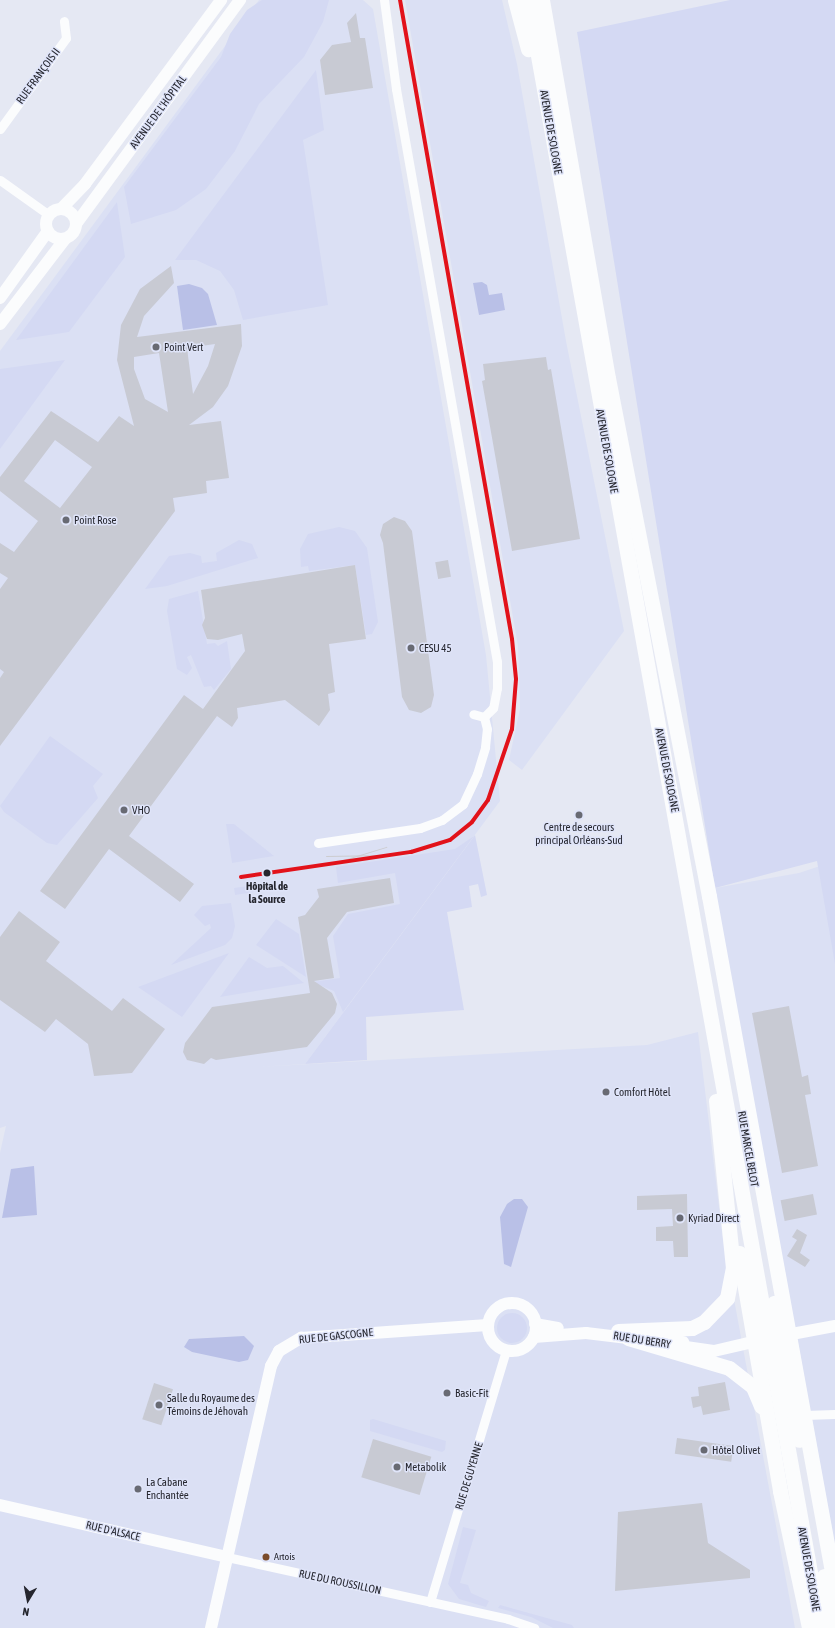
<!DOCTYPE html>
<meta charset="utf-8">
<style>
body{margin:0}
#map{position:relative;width:835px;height:1628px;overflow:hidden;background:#e5e8f3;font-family:"Asap Condensed",sans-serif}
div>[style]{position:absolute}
.built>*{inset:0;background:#dbe0f4}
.green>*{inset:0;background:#d4d9f3}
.round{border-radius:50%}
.water>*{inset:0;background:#b9c0e7}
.building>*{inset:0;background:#c8cad3;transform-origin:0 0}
.minor>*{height:9px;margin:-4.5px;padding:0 4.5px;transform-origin:4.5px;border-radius:4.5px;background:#fbfcfd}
.tertiary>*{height:12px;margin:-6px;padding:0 6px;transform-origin:6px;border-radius:6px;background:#fbfcfd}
.tertiary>.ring{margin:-6px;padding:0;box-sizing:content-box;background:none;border:12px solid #fbfcfd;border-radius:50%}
.primary>*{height:15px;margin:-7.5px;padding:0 7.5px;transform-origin:7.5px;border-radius:7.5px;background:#fbfcfd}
.tram>*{height:1px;margin:-0.5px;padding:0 0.5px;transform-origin:0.5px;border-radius:0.5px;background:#cccccf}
.tram-1>*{height:4px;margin:-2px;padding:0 2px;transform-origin:2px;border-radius:2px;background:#e2121a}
.dots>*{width:11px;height:11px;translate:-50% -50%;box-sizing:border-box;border:2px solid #dfe4f9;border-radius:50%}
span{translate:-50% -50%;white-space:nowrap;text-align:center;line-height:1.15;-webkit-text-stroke:3px #dfe4f9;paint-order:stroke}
.bus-label{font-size:10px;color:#25262e}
.left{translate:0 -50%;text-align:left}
.street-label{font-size:11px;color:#25262e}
.poi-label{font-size:11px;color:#25262e}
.stop-label{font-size:11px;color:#25262e;font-weight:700}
.north{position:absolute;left:8px;top:1580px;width:40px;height:40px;-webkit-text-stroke:3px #dfe4f9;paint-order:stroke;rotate:190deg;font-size:11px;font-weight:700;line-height:16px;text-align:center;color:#25262e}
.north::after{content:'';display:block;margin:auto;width:14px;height:18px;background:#25262e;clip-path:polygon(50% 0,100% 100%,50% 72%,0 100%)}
</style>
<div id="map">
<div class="built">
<i style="clip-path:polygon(259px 0,363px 0,373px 9px,486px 655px,500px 801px,305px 1064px,257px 1067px,647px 1045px,698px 1032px,723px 1240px,795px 1628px,0 1628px,0 1153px,6px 1126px,0 1128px,0 351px)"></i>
<i style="clip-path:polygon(405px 0,502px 0,517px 64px,566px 341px,624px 631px,522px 770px,509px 760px,520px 709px,518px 646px)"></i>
<i style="clip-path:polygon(835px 861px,835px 1545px,715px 888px,799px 873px)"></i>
</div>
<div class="green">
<i style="clip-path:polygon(262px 0,329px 0,323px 22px,304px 57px,259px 104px,235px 151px,206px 189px,176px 210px,131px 224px,124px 187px,221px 57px,230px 34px,247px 10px)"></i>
<i style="clip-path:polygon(730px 0,835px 0,835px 964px,817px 861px,715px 888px,577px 32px)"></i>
<i style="clip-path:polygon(316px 70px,324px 130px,303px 140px,328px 305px,243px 320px,234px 290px,220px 271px,196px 260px,175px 260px)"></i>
<i style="clip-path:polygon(117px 202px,125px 257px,69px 332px,16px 340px)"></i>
<i style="clip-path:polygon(65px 360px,0 449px,0 369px)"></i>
<i style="clip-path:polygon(339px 527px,355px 531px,367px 548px,378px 622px,372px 634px,366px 635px,355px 565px,309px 571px,308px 566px,301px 567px,300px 549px,308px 534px)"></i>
<i style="clip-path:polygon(239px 540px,252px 544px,258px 558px,167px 586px,145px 589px,169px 556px,190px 553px,201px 556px,202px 563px,217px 561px,216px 553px)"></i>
<i style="clip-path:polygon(198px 591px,207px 644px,215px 643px,218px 646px,227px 641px,231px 669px,214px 690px,211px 686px,204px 687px,191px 655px,187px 657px,192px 668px,187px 675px,177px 669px,167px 611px,169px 599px)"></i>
<i style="clip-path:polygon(50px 736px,103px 774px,93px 786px,98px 798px,57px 845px,47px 843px,4px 812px,0 806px)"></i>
<i style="clip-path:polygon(226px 824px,234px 824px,274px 856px,232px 863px)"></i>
<i style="clip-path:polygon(475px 835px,487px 895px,481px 897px,478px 884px,469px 886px,472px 907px,447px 912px,464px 1010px,366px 1017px,367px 1060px,305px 1064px)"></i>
<i style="clip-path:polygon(474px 836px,343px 1012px,334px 991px,312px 982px,340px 978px,333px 936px,348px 914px,400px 904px,395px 873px,338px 883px,336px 867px,455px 849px)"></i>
<i style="clip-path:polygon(277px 882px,283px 886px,281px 888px,235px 895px,234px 888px)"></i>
<i style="clip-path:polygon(231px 903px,235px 926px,232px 938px,225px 945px,171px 965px,211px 928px,210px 924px,205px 926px,194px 915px,202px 906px)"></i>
<i style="clip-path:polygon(276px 919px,299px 934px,306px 977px,256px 945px)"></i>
<i style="clip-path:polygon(229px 953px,182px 1017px,138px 987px)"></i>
<i style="clip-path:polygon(249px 957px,267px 968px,283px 966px,304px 983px,220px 997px)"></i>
<i class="round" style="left:497px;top:1313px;width:30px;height:30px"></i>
<i style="clip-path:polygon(373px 1419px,446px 1441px,445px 1450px,442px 1452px,370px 1431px,370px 1420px)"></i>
<i style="clip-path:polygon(463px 1527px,476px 1530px,460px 1583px,468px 1585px,471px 1593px,489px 1601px,486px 1607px,459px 1599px,448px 1584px)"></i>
<i style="clip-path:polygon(500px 1605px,572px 1625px,574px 1628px,553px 1628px,531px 1617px,498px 1608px)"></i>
</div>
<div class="water">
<i style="clip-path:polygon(482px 282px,487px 285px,489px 295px,502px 293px,505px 310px,479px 315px,473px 283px)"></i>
<i style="clip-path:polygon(189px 284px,202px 288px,208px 294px,217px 325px,183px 330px,177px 286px)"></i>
<i style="clip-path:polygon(34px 1166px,37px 1215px,2px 1218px,11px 1169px)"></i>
<i style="clip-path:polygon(514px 1199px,522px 1199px,528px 1207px,511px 1267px,504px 1264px,500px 1217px,507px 1204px)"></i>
<i style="clip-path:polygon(244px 1336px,254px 1346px,248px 1360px,239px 1362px,192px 1352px,184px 1347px,189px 1339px)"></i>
</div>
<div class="building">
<i style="clip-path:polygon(356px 13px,360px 38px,365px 38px,373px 88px,325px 95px,320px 60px,332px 45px,351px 42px,347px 23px)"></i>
<i style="clip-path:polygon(evenodd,171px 266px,174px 283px,144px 316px,137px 337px,241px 324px,242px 346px,228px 386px,213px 407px,189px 425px,221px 421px,229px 478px,206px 481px,207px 493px,173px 498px,175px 511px,0 746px,0 678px,4px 672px,0 669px,0 589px,8px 578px,0 573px,0 543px,14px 552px,38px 521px,0 491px,0 477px,51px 411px,98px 442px,119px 416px,134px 426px,117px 360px,121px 325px,140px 289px,171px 266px,215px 344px,208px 366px,193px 394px,187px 348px,215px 344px,171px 266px,159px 353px,168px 412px,145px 399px,134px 369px,134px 357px,159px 353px,171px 266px,55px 440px,92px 467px,60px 508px,24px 481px,55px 440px)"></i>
<i style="clip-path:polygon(546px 357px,548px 370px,551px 369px,580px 539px,512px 551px,482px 381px,485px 380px,483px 364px)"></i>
<i style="clip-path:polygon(394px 517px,405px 521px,412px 531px,434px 695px,431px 707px,421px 713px,409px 710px,402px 697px,383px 543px,380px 535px,383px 524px)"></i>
<i style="left:448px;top:560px;width:17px;height:13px;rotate:80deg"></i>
<i style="clip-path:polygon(355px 565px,366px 639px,329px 644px,335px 692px,328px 694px,330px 710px,319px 726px,285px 700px,237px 708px,238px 718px,232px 727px,217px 716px,129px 836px,194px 884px,180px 902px,109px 849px,65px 909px,40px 891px,184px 695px,203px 709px,245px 651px,242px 634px,218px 640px,207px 639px,202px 625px,205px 618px,201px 590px)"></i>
<i style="clip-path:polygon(390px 878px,394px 903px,347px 912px,327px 938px,334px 978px,314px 981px,332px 993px,337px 1004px,335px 1013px,307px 1047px,216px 1060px,211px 1058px,204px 1064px,187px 1060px,183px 1052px,185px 1043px,212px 1007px,310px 993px,298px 917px,305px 915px,319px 897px,317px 889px)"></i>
<i style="clip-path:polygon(19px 911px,60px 942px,46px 961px,112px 1011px,123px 998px,165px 1029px,132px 1073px,94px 1076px,88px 1044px,56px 1019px,45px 1032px,0 1000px,0 937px)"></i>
<i style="clip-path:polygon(789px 1006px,802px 1077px,808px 1075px,811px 1094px,805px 1095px,818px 1166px,782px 1173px,752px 1013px)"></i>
<i style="clip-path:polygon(687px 1194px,688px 1257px,674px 1257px,673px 1241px,656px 1241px,656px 1227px,673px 1226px,672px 1209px,637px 1210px,637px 1196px)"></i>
<i style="left:813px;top:1194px;width:21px;height:33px;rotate:79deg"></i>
<i style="clip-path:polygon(797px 1229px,807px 1235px,800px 1253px,810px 1260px,805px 1267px,787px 1256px,797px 1240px,792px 1237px)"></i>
<i style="clip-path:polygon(725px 1382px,730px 1410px,703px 1415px,701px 1406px,693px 1408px,691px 1397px,699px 1396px,698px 1387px)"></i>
<i style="left:154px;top:1383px;width:20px;height:38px;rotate:18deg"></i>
<i style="left:677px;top:1438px;width:57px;height:16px;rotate:8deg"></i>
<i style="left:373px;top:1439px;width:61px;height:40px;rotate:17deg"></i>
<i style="clip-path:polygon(702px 1503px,708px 1543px,750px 1570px,750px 1578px,615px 1591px,618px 1512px)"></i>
</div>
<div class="minor">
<i style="left:384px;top:0;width:90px;rotate:82.3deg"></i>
<i style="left:396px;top:89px;width:582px;rotate:80deg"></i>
<i style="left:497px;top:662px;width:26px;rotate:90deg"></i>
<i style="left:497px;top:688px;width:20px;rotate:101deg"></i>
<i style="left:493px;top:708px;width:13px;rotate:135deg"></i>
<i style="left:484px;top:717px;width:11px;rotate:-165deg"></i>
<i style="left:0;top:129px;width:112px;rotate:-54deg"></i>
<i style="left:66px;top:38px;width:17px;rotate:-97deg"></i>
<i style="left:0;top:180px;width:60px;rotate:35.5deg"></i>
<i style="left:318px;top:843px;width:103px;rotate:-8.4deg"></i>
<i style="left:420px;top:828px;width:23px;rotate:-20deg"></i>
<i style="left:442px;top:820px;width:26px;rotate:-37deg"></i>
<i style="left:463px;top:804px;width:33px;rotate:-65deg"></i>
<i style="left:477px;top:774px;width:28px;rotate:-73deg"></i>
<i style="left:485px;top:747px;width:18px;rotate:-84deg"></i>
<i style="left:487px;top:729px;width:12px;rotate:-104deg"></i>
<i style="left:805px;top:1415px;width:30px;rotate:-2deg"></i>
<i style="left:227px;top:1557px;width:288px;rotate:12.4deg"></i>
<i style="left:508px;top:1619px;width:28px;rotate:19deg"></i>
<i style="left:430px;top:1602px;width:263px;rotate:-73.2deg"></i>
</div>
<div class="tertiary">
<i style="left:61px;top:209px;width:35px;rotate:-46deg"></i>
<i style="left:85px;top:184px;width:229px;rotate:-53.5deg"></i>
<i class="ring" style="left:46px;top:209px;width:18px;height:18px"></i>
<i style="left:76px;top:224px;width:278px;rotate:-53.8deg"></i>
<i style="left:0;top:298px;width:82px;rotate:-54.4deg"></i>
<i style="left:0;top:324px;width:107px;rotate:-52.6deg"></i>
<i class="ring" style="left:488px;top:1303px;width:36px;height:36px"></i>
<i style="left:535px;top:1324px;width:23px;rotate:10deg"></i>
<i style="left:638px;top:1334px;width:46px;rotate:10.1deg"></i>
<i style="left:781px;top:1336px;width:55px;rotate:-10.5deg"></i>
<i style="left:534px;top:1337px;width:52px;rotate:-4.4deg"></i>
<i style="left:586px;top:1333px;width:42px;rotate:6.8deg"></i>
<i style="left:672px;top:1345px;width:42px;rotate:8.1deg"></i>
<i style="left:714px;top:1351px;width:48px;rotate:-13.2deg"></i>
<i style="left:0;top:1505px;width:233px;rotate:12.9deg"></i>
<i style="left:211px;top:1628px;width:269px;rotate:-77.1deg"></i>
<i style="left:271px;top:1366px;width:17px;rotate:-62deg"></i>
<i style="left:279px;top:1351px;width:26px;rotate:-31deg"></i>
<i style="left:301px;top:1338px;width:187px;rotate:-4deg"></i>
</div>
<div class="primary">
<i style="left:515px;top:0;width:51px;rotate:75.1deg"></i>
<i style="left:528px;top:0;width:1654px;rotate:79.83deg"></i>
<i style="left:542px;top:0;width:384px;rotate:80.1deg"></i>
<i style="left:608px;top:378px;width:528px;rotate:78.97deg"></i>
<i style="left:709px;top:896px;width:703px;rotate:79.68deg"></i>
<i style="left:739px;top:1253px;width:242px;rotate:80.2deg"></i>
<i style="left:780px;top:1491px;width:140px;rotate:78deg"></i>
<i style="left:774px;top:1303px;width:139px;rotate:79.7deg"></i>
<i style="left:618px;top:1331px;width:74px;rotate:-2.3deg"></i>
<i style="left:692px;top:1328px;width:13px;rotate:-27deg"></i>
<i style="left:704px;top:1322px;width:33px;rotate:-46deg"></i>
<i style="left:727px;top:1298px;width:31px;rotate:-79deg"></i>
<i style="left:733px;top:1268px;width:168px;rotate:-95.8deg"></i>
<i style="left:628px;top:1338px;width:105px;rotate:16.5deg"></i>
<i style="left:729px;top:1368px;width:31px;rotate:38deg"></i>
<i style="left:753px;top:1387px;width:21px;rotate:67deg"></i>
<i style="left:824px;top:1576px;width:53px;rotate:79.1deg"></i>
</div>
<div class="tram">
<i style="left:326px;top:856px;width:61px;rotate:-0.9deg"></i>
<i style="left:327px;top:865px;width:62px;rotate:-17deg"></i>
</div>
<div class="tram-1">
<i style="left:241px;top:877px;width:172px;rotate:-8.4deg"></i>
<i style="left:411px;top:852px;width:41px;rotate:-17.1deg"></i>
<i style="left:450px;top:840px;width:28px;rotate:-39deg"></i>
<i style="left:472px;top:822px;width:27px;rotate:-54deg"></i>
<i style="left:488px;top:800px;width:75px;rotate:-71.3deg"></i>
<i style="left:512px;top:729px;width:50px;rotate:-85.4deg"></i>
<i style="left:516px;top:679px;width:40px;rotate:-95.7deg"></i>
<i style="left:512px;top:639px;width:649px;rotate:-99.94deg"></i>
</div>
<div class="dots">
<i style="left:156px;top:347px;background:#686a73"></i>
<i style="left:66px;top:520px;background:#686a73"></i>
<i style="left:411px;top:648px;background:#686a73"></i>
<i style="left:124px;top:810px;background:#686a73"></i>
<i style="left:579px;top:815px;background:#686a73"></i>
<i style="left:267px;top:873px;background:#25262e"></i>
<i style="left:606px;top:1092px;background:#686a73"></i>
<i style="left:680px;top:1218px;background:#686a73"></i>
<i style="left:447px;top:1393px;background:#686a73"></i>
<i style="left:159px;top:1405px;background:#686a73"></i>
<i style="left:704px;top:1450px;background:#686a73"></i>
<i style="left:397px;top:1467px;background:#686a73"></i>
<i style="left:138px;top:1489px;background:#686a73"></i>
<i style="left:266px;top:1557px;background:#7a4b2a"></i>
</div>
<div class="bus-label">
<span class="left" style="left:274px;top:1557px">Artois</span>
</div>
<div class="street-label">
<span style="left:38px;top:76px;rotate:-54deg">RUE FRANÇOIS II</span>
<span style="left:158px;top:112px;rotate:-54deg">AVENUE DE L'HÔPITAL</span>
<span style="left:551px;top:132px;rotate:80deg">AVENUE DE SOLOGNE</span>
<span style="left:607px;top:451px;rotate:80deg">AVENUE DE SOLOGNE</span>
<span style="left:667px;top:770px;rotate:79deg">AVENUE DE SOLOGNE</span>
<span style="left:748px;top:1149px;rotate:80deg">RUE MARCEL BELOT</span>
<span style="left:336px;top:1336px;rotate:-6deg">RUE DE GASCOGNE</span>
<span style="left:642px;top:1340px;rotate:9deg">RUE DU BERRY</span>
<span style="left:469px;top:1476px;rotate:-73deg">RUE DE GUYENNE</span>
<span style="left:113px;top:1531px;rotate:13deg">RUE D'ALSACE</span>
<span style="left:809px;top:1569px;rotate:80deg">AVENUE DE SOLOGNE</span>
<span style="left:340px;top:1582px;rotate:12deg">RUE DU ROUSSILLON</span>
</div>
<div class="poi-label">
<span class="left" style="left:164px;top:347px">Point Vert</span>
<span class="left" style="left:74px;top:520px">Point Rose</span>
<span class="left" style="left:419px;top:648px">CESU 45</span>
<span class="left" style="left:132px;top:810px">VHO</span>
<span style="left:579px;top:834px">Centre de secours<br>principal Orléans-Sud</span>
<span class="left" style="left:614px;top:1092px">Comfort Hôtel</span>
<span class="left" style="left:688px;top:1218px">Kyriad Direct</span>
<span class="left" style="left:455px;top:1393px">Basic-Fit</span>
<span class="left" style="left:167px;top:1405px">Salle du Royaume des<br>Témoins de Jéhovah</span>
<span class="left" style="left:712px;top:1450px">Hôtel Olivet</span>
<span class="left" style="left:405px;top:1467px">Metabolik</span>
<span class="left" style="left:146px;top:1489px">La Cabane<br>Enchantée</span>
</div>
<div class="stop-label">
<span style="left:267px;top:893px">Hôpital de<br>la Source</span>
</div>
<div class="north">N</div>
</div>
